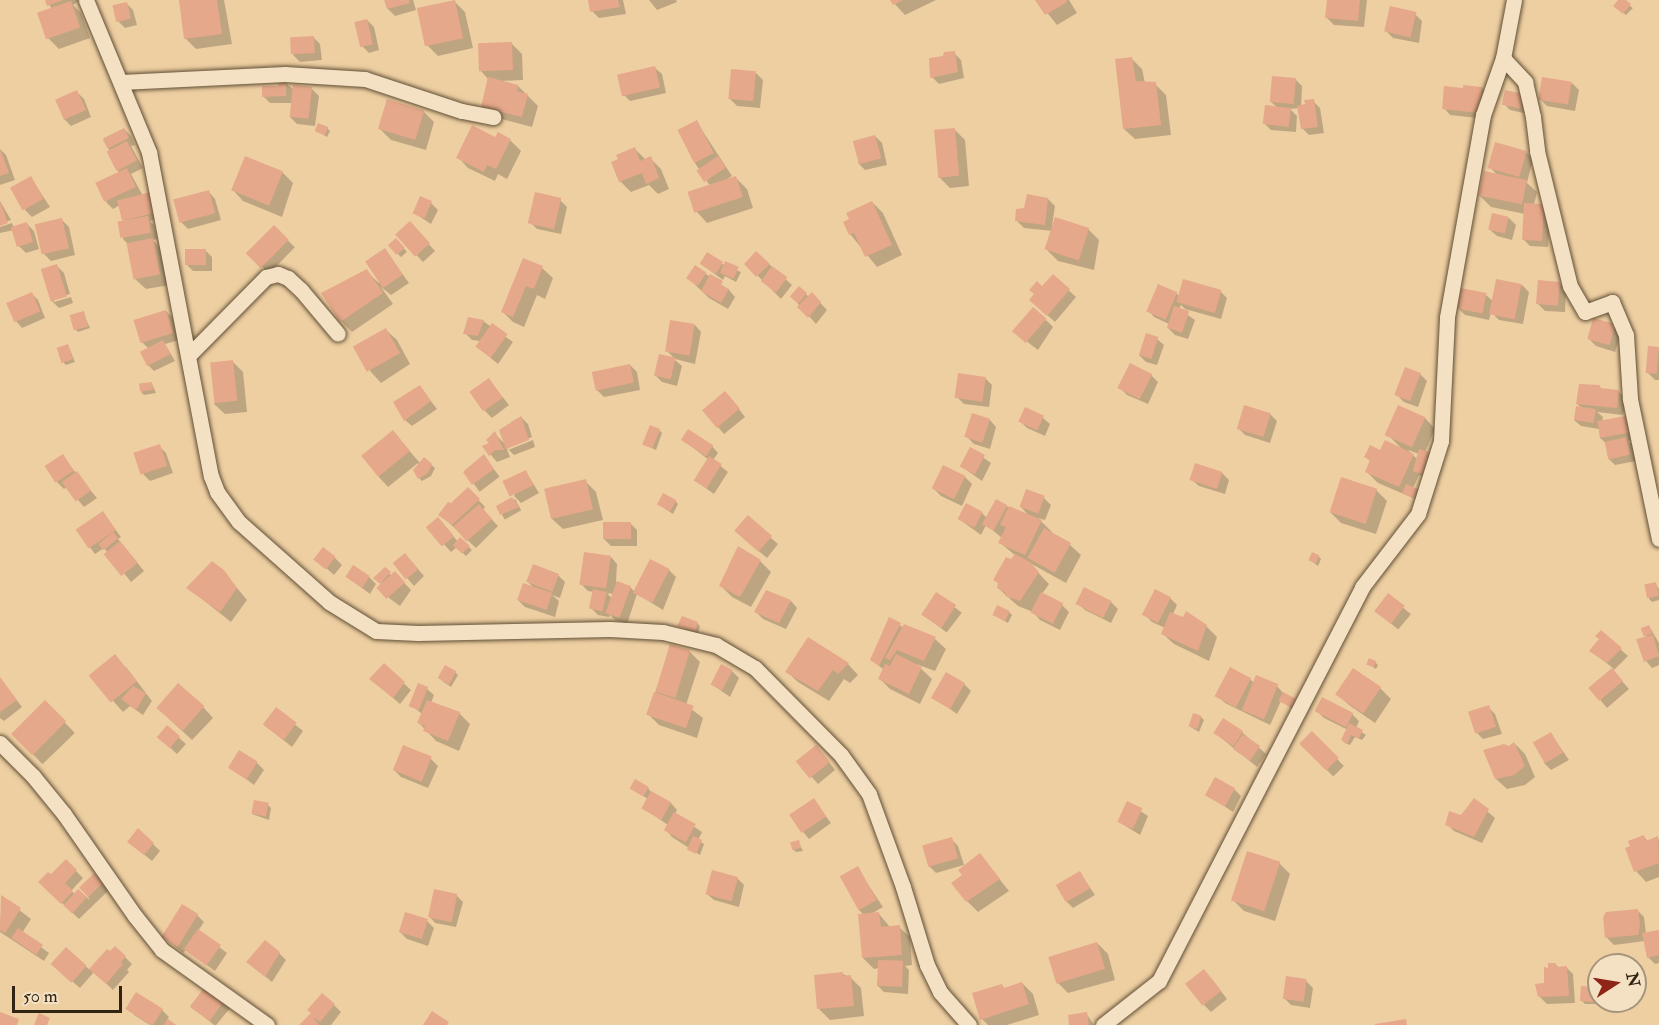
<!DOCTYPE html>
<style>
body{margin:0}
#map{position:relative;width:1659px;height:1025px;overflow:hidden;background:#eecfa2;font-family:"IM FELL Double Pica",serif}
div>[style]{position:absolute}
.shadow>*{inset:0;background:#0003;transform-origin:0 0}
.building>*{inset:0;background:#e6a88a;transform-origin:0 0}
.roads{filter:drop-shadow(0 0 2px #604f36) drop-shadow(0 0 2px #604f36)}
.minor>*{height:15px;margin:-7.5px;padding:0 7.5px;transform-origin:7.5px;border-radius:7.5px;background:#f4e0c3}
span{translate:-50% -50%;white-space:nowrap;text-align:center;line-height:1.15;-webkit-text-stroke:5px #f4e0c3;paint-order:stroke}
.north{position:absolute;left:1587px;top:953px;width:60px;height:60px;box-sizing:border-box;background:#f4e0c3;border:2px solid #a6957c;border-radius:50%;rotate:78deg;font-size:16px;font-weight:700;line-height:24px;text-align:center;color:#312412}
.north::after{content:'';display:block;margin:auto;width:21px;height:27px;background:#8f2418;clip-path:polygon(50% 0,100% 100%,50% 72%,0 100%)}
.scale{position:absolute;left:12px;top:986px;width:110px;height:27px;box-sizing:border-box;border:3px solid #312412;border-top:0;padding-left:8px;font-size:18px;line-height:21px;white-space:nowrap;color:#312412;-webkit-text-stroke:4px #f4e0c3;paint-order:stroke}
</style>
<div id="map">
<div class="shadow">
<i style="clip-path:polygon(46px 0,81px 0,73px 5px,81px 13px,90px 38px,59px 49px,48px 38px,52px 9px)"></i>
<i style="clip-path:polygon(180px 0,224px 0,232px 44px,196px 49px,185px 38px)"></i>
<i style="clip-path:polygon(386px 0,413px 0,416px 10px,395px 16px,388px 9px)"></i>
<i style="clip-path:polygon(590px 0,623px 0,626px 14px,599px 18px,592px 11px)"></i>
<i style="clip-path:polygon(649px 0,676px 0,677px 2px,657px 10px)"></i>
<i style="clip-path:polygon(891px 0,936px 0,905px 15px)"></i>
<i style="clip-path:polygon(1037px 0,1069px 0,1077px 13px,1057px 25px)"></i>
<i style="clip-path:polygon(1328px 0,1367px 0,1364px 27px,1334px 25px,1327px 18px)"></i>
<i style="clip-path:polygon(1620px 0,1633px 8px,1626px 15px,1615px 6px)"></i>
<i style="clip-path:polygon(454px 1px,465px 12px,473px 48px,438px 56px,427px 45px)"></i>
<i style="clip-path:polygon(126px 3px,133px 10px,137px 25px,125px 28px,118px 21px)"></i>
<i style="clip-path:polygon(1415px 14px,1422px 21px,1419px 43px,1393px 38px,1386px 31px)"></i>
<i style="clip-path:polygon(367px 20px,374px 27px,379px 50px,369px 53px,362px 46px)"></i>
<i style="clip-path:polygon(313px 37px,320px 44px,322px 60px,300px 62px,293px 55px)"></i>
<i style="clip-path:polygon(511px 43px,522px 54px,523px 80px,501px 81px,518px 86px,538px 106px,532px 127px,494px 117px,489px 80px,480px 70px)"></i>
<i style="clip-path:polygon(954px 53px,961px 60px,964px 78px,939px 84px,932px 77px,945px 57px)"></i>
<i style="clip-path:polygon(1131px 58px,1142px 69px,1145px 83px,1155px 84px,1166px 95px,1171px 135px,1135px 139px,1124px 129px)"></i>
<i style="clip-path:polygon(655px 68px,662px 74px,666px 93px,630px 101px,623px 94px)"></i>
<i style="clip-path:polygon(756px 73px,763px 80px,760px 108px,737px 106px,730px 99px)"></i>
<i style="clip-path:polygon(1295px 79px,1302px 86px,1301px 107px,1313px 101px,1320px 108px,1324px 133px,1309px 135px,1302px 128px,1299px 108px,1290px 109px,1297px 116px,1296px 132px,1271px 130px,1264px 123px,1278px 108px,1271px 102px)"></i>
<i style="clip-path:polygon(285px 82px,294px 90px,312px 89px,319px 96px,315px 126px,297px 124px,290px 117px,292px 103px,270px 103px,263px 96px)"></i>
<i style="clip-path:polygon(1572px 83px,1579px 90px,1575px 111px,1547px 106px,1540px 99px)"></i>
<i style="clip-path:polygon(1482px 88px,1489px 95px,1486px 119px,1450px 115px,1444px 108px,1464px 90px)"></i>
<i style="clip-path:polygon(77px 92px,84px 99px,91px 117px,71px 126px,64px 119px,57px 101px)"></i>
<i style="clip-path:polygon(1524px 96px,1528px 114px,1510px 110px,1503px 103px)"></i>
<i style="clip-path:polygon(423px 111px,434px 122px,426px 150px,391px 140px,380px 129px)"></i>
<i style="clip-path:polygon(696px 121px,732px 176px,724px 181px,736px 178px,747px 189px,753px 208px,707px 223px,697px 212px,690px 193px,710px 186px,695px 163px)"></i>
<i style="clip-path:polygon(327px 128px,330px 131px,327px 137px,317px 131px)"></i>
<i style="clip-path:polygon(124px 129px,131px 136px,135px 145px,131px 146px,143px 168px,131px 174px,143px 196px,162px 218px,150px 221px,154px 225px,157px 239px,153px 240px,163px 251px,170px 285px,146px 289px,135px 279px,128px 244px,123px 239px,127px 223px,120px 205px,113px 209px,106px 202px,119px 173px,104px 138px)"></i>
<i style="clip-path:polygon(955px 130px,965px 140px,969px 186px,950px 188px,939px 177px)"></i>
<i style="clip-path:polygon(875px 136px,882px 143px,887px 165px,865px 170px,858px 163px)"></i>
<i style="clip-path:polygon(496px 139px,510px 140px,521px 151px,507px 179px,498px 174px,495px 181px,468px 168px,458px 157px)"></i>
<i style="clip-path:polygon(0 149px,6px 155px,15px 180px,0 185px)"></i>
<i style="clip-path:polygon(635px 149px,646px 160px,650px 158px,661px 169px,669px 189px,658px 194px,649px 185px,631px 192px,620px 181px)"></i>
<i style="clip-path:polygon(1526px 152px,1533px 159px,1527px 183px,1537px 192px,1534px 205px,1550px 212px,1548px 247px,1530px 246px,1523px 239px,1525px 214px,1491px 207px,1480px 196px,1498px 176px,1490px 167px)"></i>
<i style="clip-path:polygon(282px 172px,293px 183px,282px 217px,243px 201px,233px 190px)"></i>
<i style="clip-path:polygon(31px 178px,50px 207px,32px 217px,25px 210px)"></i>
<i style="clip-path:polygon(209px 192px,215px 199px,221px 220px,188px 229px,181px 222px)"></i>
<i style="clip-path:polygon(1048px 199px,1055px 206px,1052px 226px,1088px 229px,1099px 240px,1094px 270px,1058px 261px,1047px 250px,1053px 231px,1024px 228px,1017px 221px,1025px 210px)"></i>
<i style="clip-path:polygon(560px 200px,567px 207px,561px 234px,537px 229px,530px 222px)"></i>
<i style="clip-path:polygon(0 201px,11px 220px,0 224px)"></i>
<i style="clip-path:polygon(872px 202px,883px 213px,902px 255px,877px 267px,850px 234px)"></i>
<i style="clip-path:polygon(431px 203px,438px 210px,431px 224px,414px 213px)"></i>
<i style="clip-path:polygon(1509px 218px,1516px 225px,1512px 240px,1497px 236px,1490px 230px)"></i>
<i style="clip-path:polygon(62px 220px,69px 227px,75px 255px,51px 261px,44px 254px,37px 226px)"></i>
<i style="clip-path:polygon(12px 223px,14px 228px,27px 224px,34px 231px,39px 249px,26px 253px,19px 246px,14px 230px,0 233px,0 227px)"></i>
<i style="left:274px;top:227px;width:29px;height:37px;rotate:44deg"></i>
<i style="clip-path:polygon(416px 230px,435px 251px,423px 262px,397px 234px)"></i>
<i style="left:396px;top:240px;width:16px;height:8px;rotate:47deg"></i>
<i style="clip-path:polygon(205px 250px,212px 257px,212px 271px,193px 271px,186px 264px)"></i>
<i style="clip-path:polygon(385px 250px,409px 283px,391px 295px,381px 287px,393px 304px,352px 332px,341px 321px,324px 293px,366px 271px,379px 283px)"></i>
<i style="clip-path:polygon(757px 253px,792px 285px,781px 299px,746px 264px)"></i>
<i style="clip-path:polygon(701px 264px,722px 264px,741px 272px,736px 282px,725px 276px,723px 280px)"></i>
<i style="clip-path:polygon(57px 266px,64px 273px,70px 294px,54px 299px,54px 302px,71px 297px,73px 303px,59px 308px,52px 301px)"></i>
<i style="clip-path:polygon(696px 267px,729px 290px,735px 297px,728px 309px,709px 298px,688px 278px)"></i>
<i style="clip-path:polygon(542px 268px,553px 278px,545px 299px,537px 295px,524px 327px,513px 322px,503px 312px)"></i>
<i style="clip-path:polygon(1053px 276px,1076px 297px,1055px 322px,1037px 306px,1035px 294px)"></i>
<i style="clip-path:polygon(1559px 283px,1566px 290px,1565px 312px,1545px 311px,1538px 304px)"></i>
<i style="clip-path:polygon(1522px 285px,1529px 292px,1523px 324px,1499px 320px,1491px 312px,1489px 320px,1465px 315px,1458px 308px,1486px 295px,1494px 302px)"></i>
<i style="clip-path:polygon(799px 288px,809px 297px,812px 294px,827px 310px,816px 324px,791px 296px)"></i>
<i style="clip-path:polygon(1220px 291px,1227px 298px,1221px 319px,1185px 309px,1181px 305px,1179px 309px,1195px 320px,1188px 339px,1175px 335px,1168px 328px,1169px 324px,1154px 317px,1148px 310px,1176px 293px,1180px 297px)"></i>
<i style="clip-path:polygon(31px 293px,38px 300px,45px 318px,22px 328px,16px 321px)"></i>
<i style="clip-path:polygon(166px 311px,173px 318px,179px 340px,165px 344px,175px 361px,154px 371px,147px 364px,148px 348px,142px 342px)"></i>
<i style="clip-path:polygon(83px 313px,90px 328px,78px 332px,75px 329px)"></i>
<i style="clip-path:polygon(1046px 320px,1053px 327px,1038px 350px,1017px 334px)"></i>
<i style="clip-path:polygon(483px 321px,513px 342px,498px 364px,476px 346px,480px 341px,472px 340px,465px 333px)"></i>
<i style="clip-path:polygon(695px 325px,701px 332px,695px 364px,675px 359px,668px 352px)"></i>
<i style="clip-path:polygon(1614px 326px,1621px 333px,1615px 352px,1596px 346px,1589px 339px)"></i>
<i style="clip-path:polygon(386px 330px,397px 340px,410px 364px,381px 383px,371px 372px,355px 346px)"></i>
<i style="clip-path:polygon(1157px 339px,1164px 345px,1157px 365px,1146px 362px,1139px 355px)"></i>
<i style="clip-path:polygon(68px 345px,75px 362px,66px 365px,63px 362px)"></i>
<i style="clip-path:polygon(1659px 348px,1659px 380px,1655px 380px,1648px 373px)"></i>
<i style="clip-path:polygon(675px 360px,682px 366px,677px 386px,662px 382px,655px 375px)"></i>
<i style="clip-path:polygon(232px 361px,243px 372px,247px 412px,225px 414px,214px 404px)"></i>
<i style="clip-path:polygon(630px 365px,637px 372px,640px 390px,604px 397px,597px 390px)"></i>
<i style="clip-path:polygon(1420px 374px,1427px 381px,1418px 407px,1404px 402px,1397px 395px)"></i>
<i style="clip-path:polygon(1151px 375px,1158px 382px,1148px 404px,1127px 395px,1120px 388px)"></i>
<i style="clip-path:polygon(985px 378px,992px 385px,989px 407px,964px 404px,957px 397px)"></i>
<i style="clip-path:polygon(489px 380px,509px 405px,492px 418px,485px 411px)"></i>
<i style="clip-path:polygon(152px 384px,156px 393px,144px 395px,141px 392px)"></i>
<i style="clip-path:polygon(1599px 386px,1603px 390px,1619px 392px,1626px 399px,1623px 415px,1597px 412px,1603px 417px,1602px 422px,1625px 417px,1632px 424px,1635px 440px,1628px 441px,1633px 445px,1636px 461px,1615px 465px,1608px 458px,1606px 443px,1600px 438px,1599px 429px,1581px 426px,1574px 420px,1582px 408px,1577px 404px)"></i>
<i style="clip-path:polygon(420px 387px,437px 409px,412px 426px,405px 420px)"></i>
<i style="clip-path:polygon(732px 400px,745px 417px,724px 434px,704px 411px)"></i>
<i style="clip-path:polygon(evenodd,1399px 407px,1425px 418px,1435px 429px,1425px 452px,1433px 481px,1419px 475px,1413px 488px,1420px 501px,1378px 483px,1367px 472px,1371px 462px,1366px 457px,1402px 449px,1387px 434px,1399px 407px,1408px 450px,1419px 454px,1418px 460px,1408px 450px)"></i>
<i style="clip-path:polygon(1270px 414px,1277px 421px,1270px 443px,1245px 435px,1238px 428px)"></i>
<i style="clip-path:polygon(521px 417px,528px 424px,532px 437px,508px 446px,508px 450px,533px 440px,535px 447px,514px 455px,506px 447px,510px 457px,497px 462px,484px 447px,492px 444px,495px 434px,505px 444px,513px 425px,511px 422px)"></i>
<i style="clip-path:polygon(1043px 418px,1050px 424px,1045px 436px,1027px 428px,1020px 421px)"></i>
<i style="clip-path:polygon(990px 420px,996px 427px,990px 449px,974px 444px,967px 437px)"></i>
<i style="clip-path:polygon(659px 430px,662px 433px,656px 450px,647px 446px,644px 443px)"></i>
<i style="clip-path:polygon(393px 432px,420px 463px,424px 459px,435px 468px,431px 476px,422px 481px,419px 478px,418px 463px,388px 487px,378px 476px)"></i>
<i style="clip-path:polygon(683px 440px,712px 446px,718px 453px,713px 460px,728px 472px,714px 494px,696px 481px,709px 460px)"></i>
<i style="clip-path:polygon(159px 446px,166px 453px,173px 473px,150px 481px,143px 474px)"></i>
<i style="clip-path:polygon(971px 449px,991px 463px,982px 481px,962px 467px)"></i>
<i style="clip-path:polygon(62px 456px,97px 498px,84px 507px,67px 487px,64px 489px,57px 482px)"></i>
<i style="left:484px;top:456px;width:26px;height:25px;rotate:53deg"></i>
<i style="clip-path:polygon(526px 472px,539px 493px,521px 503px,514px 496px)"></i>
<i style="clip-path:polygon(1222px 473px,1229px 480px,1225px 494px,1199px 486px,1192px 480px)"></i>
<i style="clip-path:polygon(965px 477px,972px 484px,962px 506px,941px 496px,934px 489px)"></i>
<i style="clip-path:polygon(585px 481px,596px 492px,603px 520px,563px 529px,552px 519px)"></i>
<i style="clip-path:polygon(468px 489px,485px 507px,483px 510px,498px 526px,476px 548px,447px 521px,451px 505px)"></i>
<i style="clip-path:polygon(1376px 490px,1387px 501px,1376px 534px,1341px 523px,1330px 512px)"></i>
<i style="clip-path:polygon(1044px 498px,1051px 505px,1045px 520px,1038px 518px,1052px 532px,1051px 534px,1070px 545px,1081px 555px,1066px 583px,1028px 562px,1049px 584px,1042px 594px,1062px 605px,1069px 612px,1060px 630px,1040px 620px,1033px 612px,1018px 606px,998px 588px,999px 584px,995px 580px,1016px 556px,999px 542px,1002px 538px,986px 525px,981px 535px,959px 519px,982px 513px,988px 519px,1006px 506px,1030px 517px,1021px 507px)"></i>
<i style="left:515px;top:499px;width:13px;height:19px;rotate:61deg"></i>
<i style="clip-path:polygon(675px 501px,678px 504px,673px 514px,658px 504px)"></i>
<i style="clip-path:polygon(103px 513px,121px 537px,118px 539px,144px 571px,131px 582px,104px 548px,95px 554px,77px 530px)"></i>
<i style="clip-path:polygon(748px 518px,778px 544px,767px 558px,744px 539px)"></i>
<i style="clip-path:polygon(630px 523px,637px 530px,637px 546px,611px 546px,604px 539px)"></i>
<i style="clip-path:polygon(445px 526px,458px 542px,461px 539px,472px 550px,466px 556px,457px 547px,451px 552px,429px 528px)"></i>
<i style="clip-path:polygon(1318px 556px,1321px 559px,1318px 566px,1310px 560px)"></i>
<i style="clip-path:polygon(evenodd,611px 557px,617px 564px,616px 582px,630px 587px,637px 594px,669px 570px,676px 577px,663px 610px,637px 594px,627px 624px,615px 620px,610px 615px,609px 617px,598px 615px,591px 608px,594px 592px,588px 591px,581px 584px,611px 557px,607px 593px,614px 594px,613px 600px,607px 593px)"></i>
<i style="clip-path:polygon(335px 558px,342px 565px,334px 575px,316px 559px)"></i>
<i style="clip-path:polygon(760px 561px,771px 572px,751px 607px,732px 597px,721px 586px)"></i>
<i style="clip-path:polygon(412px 562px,424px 576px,414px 586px,395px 564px)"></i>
<i style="clip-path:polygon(385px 569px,393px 577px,396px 574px,411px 590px,400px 606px,389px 598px,385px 587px,376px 578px)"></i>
<i style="clip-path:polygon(223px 571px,247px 600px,231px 622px,188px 588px)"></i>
<i style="clip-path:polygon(558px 575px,565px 582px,560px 598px,552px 595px,559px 601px,555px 617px,525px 607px,518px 600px,534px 588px,528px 582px)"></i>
<i style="clip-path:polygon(347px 577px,369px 577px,376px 584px,370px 594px)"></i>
<i style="clip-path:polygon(1655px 583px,1659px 589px,1659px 600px,1652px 602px,1649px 599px)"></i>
<i style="clip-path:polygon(1085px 589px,1111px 602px,1118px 609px,1111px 623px,1085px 610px,1078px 603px)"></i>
<i style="left:937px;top:594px;width:31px;height:25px;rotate:37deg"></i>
<i style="left:1388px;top:595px;width:30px;height:20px;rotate:40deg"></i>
<i style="clip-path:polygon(1170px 598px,1177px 605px,1173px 614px,1206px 626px,1217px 637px,1209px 661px,1174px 644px,1163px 634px,1165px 628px,1152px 622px,1145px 615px)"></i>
<i style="clip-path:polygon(791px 601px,797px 608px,786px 629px,763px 619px,756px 612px)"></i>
<i style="clip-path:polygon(1009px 612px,1012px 615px,1008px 623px,997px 617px)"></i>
<i style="clip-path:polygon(890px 619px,904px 628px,935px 639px,946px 649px,935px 671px,916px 664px,932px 679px,920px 704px,890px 689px,880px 679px,884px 670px,872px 660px)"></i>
<i style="clip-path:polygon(697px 623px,700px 626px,698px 634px,679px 626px)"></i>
<i style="clip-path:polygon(1649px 626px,1659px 643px,1659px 665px,1652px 668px,1646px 661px,1647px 638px,1645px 635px)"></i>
<i style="clip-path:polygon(1601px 632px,1628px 656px,1613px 671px,1629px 689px,1607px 708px,1591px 689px,1614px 669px,1591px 651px,1601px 639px)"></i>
<i style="clip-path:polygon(808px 639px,848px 664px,858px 675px,850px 683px,844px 679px,829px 701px,798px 682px,787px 672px)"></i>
<i style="clip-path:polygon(671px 646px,689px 651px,700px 662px,686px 705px,703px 718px,697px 738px,659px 725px,648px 714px)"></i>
<i style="clip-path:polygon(1375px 662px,1378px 665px,1376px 669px,1368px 664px)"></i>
<i style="clip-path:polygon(384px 665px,411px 690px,400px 704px,378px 685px)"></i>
<i style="clip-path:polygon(126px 667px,152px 701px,143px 715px,130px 706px,123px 712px,91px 676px)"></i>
<i style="clip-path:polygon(732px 671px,739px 678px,730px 697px,713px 685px)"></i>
<i style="clip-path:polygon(455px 672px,458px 675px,451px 687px,442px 681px)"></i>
<i style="clip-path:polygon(1257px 677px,1277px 686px,1284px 694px,1295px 700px,1294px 710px,1281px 701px,1270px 725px,1225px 703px,1218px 696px,1250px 679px,1254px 683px)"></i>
<i style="clip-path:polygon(1px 680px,22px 707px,4px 721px,0 718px)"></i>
<i style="clip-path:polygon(964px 684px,971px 691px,957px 714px,933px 697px)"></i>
<i style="clip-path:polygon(1380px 688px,1391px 699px,1375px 723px,1349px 705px,1338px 695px)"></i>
<i style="clip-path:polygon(427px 689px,434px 695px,431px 703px,459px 713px,470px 724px,459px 751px,436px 741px,419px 723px,422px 714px,411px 705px)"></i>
<i style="left:45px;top:702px;width:43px;height:45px;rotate:46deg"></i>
<i style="clip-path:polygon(203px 707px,213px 718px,192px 740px,168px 718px)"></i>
<i style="clip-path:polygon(1488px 707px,1495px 714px,1502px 734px,1483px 739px,1476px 732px)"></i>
<i style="clip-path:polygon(276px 709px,303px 731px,292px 747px,272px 731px)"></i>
<i style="clip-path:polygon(1317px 711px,1352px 714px,1359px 721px,1356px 728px,1366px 735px,1362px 740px,1355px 737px,1350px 745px,1345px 743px,1342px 740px,1348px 730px,1324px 718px)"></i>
<i style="clip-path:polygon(1201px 717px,1204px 720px,1199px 732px,1189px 726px)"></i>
<i style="clip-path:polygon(167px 727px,186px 744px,177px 754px,165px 743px)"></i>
<i style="clip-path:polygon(1242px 732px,1266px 754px,1257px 767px,1215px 733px)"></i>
<i style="left:1312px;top:733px;width:46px;height:15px;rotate:46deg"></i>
<i style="clip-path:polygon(1551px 734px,1569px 760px,1551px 770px,1544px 763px)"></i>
<i style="clip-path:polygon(1514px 743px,1525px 754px,1535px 777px,1525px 785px,1507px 789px,1496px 779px)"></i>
<i style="clip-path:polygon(404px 747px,431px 759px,438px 766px,428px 788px,401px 777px,394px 770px)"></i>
<i style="clip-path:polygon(823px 754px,835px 770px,818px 784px,798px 762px)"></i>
<i style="clip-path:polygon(257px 763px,264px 770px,254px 785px,230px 767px)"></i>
<i style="clip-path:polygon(648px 788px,651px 792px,671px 803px,677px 810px,675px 814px,702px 832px,698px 840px,704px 844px,700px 855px,672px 837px,666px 830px,668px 825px,643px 808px,648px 799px,632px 789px)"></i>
<i style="clip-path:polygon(1234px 789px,1241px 796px,1233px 812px,1207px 795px)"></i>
<i style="clip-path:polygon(813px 800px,831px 823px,809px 839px,803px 832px)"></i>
<i style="clip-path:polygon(1474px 800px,1495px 818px,1482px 843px,1454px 831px,1447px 824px,1461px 817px)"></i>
<i style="clip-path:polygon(1128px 803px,1148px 816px,1140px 835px,1119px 822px)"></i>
<i style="clip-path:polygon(268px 805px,271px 808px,269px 820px,252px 814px)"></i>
<i style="clip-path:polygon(1644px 837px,1649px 842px,1659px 839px,1659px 877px,1646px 882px,1636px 871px)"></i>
<i style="clip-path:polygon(951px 839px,958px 846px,964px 865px,936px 873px,929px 866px)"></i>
<i style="clip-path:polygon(798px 841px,803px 851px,796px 852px,793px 849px)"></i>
<i style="clip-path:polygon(153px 844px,160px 851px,152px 861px,136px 848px)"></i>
<i style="clip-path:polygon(980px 855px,1009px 891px,978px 912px,967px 901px,964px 876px)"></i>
<i style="clip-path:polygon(66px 861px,83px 878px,71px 891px,75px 894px,78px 891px,90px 900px,81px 887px,94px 875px,109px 890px,79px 919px,40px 882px,51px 876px)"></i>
<i style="clip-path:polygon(1279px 863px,1290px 874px,1275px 921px,1244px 911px,1233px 900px)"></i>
<i style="clip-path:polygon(857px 868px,883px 907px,871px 914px,879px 914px,890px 927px,899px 927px,910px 937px,912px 965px,905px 966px,909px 970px,908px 994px,884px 992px,877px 985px,879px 968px,874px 969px,863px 958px,864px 915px,859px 910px)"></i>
<i style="clip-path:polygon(1080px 873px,1095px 895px,1073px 908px,1066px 901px)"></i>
<i style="clip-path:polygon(737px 878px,744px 885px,739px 907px,714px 900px,707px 894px)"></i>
<i style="clip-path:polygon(456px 895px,463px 902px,456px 927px,435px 923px,429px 916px)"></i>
<i style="clip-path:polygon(2px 897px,31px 919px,22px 933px,49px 953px,44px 961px,0 932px)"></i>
<i style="clip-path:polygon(1637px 910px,1644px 917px,1646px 934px,1659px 931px,1659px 963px,1655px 964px,1648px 957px,1645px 941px,1614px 945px,1607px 938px)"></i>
<i style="clip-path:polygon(197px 915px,204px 922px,198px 931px,227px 953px,215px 971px,186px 950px,183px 953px,163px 937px)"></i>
<i style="clip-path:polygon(427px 921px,434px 928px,428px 946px,407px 939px,400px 932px)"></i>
<i style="clip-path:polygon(1097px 943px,1108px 954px,1115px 980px,1068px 993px,1057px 982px)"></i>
<i style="clip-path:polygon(66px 949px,90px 970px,107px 951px,125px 957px,132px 964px,127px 970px,129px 972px,113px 990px,94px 972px,80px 988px,60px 971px)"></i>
<i style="clip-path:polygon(279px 953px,286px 960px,272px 982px,248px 962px)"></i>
<i style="clip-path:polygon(1555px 964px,1559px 968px,1566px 967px,1573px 974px,1575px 1003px,1547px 1004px,1540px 997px,1549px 969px)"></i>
<i style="clip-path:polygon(842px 974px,850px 977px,861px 988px,864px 1016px,830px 1020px,819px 1009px)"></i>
<i style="clip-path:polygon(1211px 978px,1227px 999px,1211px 1012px,1204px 1005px)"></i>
<i style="clip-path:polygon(1306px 981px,1313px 988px,1310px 1008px,1291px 1005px,1284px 998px)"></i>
<i style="clip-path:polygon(1022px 983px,1033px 994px,1039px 1015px,1007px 1025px,988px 1025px,982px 1019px,1002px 985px,1005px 989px)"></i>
<i style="left:205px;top:988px;width:32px;height:23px;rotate:39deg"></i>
<i style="clip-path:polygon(1594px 989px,1597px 992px,1597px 1004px,1585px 1004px,1582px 1001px)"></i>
<i style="clip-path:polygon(136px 994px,162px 1010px,169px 1017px,167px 1020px,174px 1025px,150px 1025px,134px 1015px,128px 1008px)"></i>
<i style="clip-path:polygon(334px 1005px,341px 1012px,331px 1025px,301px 1025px,313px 1014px)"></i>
<i style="clip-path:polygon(1086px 1013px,1094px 1025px,1071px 1025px)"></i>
</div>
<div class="building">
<i style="clip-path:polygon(45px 0,63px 0,47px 6px)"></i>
<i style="clip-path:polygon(179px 0,217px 0,222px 34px,184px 39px)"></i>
<i style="clip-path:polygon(384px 0,409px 0,410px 3px,387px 9px)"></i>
<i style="left:455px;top:0;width:39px;height:39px;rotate:78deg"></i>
<i style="clip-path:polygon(588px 0,618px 0,620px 7px,590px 12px)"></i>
<i style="clip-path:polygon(890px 0,903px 0,893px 5px)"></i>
<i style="clip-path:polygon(1035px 0,1066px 0,1067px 2px,1045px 15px)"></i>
<i style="clip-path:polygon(1327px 0,1360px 0,1358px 21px,1325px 18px)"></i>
<i style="clip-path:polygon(1618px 0,1626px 0,1631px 4px,1623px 14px,1613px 6px)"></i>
<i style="left:71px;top:1px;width:28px;height:36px;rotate:71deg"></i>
<i style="left:127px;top:2px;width:17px;height:15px;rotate:77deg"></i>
<i style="left:1390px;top:6px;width:27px;height:26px;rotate:13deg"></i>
<i style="left:367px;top:19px;width:26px;height:13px;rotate:77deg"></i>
<i style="left:314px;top:36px;width:17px;height:24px;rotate:87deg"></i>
<i style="left:512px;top:42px;width:28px;height:34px;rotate:88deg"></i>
<i style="clip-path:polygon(955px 51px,958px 72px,930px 78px,929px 58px,943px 56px,944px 52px)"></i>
<i style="clip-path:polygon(1132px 57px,1136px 81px,1156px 82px,1161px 125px,1123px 129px,1115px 59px)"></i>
<i style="left:655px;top:66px;width:22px;height:39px;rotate:77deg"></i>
<i style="left:731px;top:69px;width:25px;height:30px;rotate:5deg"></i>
<i style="left:1272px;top:76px;width:24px;height:26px;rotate:5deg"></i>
<i style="clip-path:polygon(488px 77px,518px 85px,517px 91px,528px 94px,522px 117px,481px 107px)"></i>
<i style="left:1542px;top:77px;width:30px;height:23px;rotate:9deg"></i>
<i style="clip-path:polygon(278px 80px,286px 80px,286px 96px,262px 97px,262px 86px,278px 86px)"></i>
<i style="left:293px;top:85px;width:19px;height:32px;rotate:6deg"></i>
<i style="clip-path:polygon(1463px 85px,1482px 87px,1479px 113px,1442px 109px,1444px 86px,1463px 88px)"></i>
<i style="left:77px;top:90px;width:22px;height:24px;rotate:66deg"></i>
<i style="left:1505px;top:90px;width:19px;height:15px;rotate:12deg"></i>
<i style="left:387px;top:99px;width:39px;height:31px;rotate:17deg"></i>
<i style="clip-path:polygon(1314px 99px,1318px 127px,1301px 129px,1297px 106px,1305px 104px,1304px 100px)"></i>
<i style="left:1265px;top:105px;width:26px;height:19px;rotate:7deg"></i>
<i style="left:697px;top:120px;width:37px;height:22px;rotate:63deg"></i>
<i style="left:318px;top:123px;width:11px;height:9px;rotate:22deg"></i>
<i style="clip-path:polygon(472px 125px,495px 137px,498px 132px,511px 139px,496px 169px,487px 165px,484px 172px,456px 158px)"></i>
<i style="left:124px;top:128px;width:11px;height:24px;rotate:63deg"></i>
<i style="left:955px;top:128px;width:48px;height:21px;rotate:85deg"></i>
<i style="left:875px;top:135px;width:24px;height:23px;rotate:75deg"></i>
<i style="left:127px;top:141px;width:22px;height:23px;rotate:63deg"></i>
<i style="left:1495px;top:142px;width:33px;height:27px;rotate:16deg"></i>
<i style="clip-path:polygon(635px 147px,640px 161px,651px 156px,659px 178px,646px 184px,642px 173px,619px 182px,611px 162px,618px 159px,616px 155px)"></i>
<i style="clip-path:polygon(0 149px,9px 173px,0 176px)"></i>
<i style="left:245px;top:156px;width:41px;height:37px;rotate:22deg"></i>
<i style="left:718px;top:156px;width:14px;height:26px;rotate:56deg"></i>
<i style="left:127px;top:168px;width:21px;height:35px;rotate:65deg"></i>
<i style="left:1484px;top:171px;width:44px;height:25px;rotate:12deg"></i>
<i style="left:31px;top:176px;width:26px;height:24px;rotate:61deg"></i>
<i style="left:736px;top:176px;width:22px;height:51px;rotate:72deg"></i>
<i style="left:209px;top:190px;width:24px;height:37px;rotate:75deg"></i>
<i style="left:151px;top:192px;width:21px;height:35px;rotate:76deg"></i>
<i style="left:535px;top:192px;width:27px;height:32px;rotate:13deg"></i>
<i style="clip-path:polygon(1027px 194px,1048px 198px,1045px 225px,1015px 221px,1016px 209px,1024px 208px)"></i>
<i style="left:420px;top:196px;width:13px;height:19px;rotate:23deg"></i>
<i style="clip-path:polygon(0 201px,8px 223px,0 226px)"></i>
<i style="clip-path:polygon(872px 201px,892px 245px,865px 257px,854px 233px,849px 235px,843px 222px,849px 219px,846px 213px)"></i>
<i style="left:1524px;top:203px;width:20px;height:37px;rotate:3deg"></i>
<i style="left:1492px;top:213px;width:17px;height:17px;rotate:13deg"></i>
<i style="left:148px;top:216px;width:17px;height:31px;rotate:80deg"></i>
<i style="left:1055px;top:217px;width:36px;height:34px;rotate:18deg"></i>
<i style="left:62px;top:218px;width:31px;height:28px;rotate:77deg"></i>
<i style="left:410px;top:221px;width:30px;height:20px;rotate:48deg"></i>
<i style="left:27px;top:222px;width:21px;height:17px;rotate:73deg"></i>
<i style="left:274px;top:225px;width:21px;height:40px;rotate:45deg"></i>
<i style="left:153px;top:238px;width:37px;height:27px;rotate:79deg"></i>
<i style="left:396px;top:238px;width:13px;height:11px;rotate:48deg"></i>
<i style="left:385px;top:248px;width:32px;height:24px;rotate:56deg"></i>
<i style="left:185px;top:249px;width:21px;height:16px"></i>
<i style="clip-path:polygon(756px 251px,770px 264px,756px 277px,744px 264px)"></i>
<i style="left:707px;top:252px;width:19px;height:14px;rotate:32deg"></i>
<i style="clip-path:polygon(523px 258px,543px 266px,534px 289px,526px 286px,513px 317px,501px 312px)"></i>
<i style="left:725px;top:261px;width:15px;height:13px;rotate:23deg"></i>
<i style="left:57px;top:264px;width:34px;height:17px;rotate:73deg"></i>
<i style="left:695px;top:265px;width:14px;height:16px;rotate:34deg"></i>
<i style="left:772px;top:266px;width:19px;height:19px;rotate:36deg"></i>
<i style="clip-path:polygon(367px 269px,383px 293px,340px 322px,321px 293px)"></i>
<i style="clip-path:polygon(710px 274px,723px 281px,721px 285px,729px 289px,721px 303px,701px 291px)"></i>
<i style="clip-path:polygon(1053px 274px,1070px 289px,1047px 316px,1029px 300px,1034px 294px,1029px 290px,1037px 281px,1042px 286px)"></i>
<i style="left:1183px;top:279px;width:40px;height:24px;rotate:16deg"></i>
<i style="left:1496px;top:279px;width:26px;height:36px;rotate:11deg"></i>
<i style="left:1538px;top:280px;width:22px;height:24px;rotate:5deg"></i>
<i style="left:1158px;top:284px;width:21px;height:30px;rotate:23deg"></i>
<i style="left:799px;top:286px;width:11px;height:14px;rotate:41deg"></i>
<i style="left:1461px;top:288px;width:26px;height:21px;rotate:11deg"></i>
<i style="left:32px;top:292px;width:21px;height:28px;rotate:67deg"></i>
<i style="clip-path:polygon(812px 292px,821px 302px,808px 318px,797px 307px)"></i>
<i style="left:1174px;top:306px;width:16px;height:23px;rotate:18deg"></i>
<i style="left:1033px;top:307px;width:18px;height:32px;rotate:41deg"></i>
<i style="left:166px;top:310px;width:24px;height:34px;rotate:73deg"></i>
<i style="left:84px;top:311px;width:16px;height:15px;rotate:75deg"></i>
<i style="clip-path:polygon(468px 317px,484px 320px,478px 336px,463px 334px)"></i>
<i style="left:1593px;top:318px;width:23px;height:22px;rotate:15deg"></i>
<i style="left:670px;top:320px;width:25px;height:32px;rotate:9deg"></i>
<i style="left:492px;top:323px;width:19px;height:29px;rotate:35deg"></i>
<i style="left:386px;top:328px;width:29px;height:38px;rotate:61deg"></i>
<i style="left:1146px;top:333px;width:13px;height:23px;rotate:18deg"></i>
<i style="left:163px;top:340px;width:16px;height:26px;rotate:63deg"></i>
<i style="left:68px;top:344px;width:16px;height:12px;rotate:72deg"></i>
<i style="left:1648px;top:346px;width:11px;height:27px;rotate:5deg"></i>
<i style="left:659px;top:354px;width:17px;height:22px;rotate:13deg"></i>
<i style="left:233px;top:360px;width:41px;height:23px;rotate:84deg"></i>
<i style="left:1130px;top:363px;width:25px;height:28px;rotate:27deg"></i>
<i style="left:630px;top:364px;width:19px;height:39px;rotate:78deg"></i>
<i style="left:1405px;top:367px;width:17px;height:30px;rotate:21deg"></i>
<i style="left:958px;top:373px;width:28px;height:25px;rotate:8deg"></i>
<i style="left:489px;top:378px;width:24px;height:24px;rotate:55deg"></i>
<i style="left:152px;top:382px;width:8px;height:13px;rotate:83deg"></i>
<i style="clip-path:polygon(1579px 384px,1600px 385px,1600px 388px,1619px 390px,1617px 408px,1576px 404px)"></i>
<i style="clip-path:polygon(420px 385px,431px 401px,404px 421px,393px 402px)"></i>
<i style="left:725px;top:391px;width:23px;height:30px;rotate:50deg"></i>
<i style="left:1244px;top:405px;width:28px;height:25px;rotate:17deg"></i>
<i style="left:1398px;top:405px;width:30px;height:33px;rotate:24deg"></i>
<i style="left:1576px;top:406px;width:20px;height:14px;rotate:9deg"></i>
<i style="left:1025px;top:407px;width:21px;height:16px;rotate:25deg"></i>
<i style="left:972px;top:413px;width:19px;height:25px;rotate:18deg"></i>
<i style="clip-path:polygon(521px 416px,529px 440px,506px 449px,499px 430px)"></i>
<i style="left:1626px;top:416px;width:17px;height:29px;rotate:80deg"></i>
<i style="left:650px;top:425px;width:11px;height:21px;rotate:22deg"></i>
<i style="left:688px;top:429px;width:30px;height:13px;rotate:33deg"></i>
<i style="left:393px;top:430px;width:27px;height:41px;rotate:51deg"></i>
<i style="clip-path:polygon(495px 431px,504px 450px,495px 450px,489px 456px,482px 446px,489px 443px,486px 440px)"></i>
<i style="left:1626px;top:437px;width:18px;height:22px;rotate:77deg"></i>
<i style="clip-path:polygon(1385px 440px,1414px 454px,1399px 487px,1365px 472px,1370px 460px,1364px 457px,1370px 445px,1380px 450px)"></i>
<i style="left:160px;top:444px;width:23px;height:28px;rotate:72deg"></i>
<i style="left:970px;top:447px;width:17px;height:22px;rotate:28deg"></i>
<i style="left:1419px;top:449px;width:15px;height:23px;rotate:16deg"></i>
<i style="left:63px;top:454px;width:20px;height:22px;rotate:57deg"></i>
<i style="clip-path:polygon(484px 454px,494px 469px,472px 485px,463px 472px)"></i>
<i style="left:709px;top:456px;width:15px;height:29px;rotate:32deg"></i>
<i style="clip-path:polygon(424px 457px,432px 464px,428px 473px,418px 479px,413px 470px)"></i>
<i style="left:1195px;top:463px;width:29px;height:18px;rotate:18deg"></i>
<i style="left:943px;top:465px;width:25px;height:26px;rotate:26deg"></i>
<i style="left:526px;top:470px;width:17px;height:26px;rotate:65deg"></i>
<i style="left:77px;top:471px;width:24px;height:19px;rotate:54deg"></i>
<i style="left:1341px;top:477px;width:38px;height:37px;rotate:18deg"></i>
<i style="left:586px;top:479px;width:31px;height:43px;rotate:77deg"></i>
<i style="left:1406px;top:484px;width:15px;height:10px;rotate:23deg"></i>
<i style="clip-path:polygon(468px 487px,480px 499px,452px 525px,438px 515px,448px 502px,451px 503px)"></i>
<i style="left:1026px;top:489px;width:20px;height:19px;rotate:20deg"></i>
<i style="left:663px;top:493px;width:15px;height:13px;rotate:28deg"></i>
<i style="clip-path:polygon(512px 497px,519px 507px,500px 515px,496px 506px)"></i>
<i style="left:996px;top:499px;width:13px;height:29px;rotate:29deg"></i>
<i style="left:966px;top:503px;width:19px;height:18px;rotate:28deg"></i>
<i style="left:479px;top:504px;width:20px;height:34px;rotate:49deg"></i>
<i style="clip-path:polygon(1009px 506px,1042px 520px,1025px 555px,998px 543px,1006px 527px,1000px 525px)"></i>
<i style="left:103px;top:511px;width:23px;height:33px;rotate:56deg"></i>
<i style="left:748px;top:515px;width:32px;height:21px;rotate:41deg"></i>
<i style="left:438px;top:517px;width:25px;height:16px;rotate:50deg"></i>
<i style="left:631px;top:522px;width:17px;height:28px;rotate:90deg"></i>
<i style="left:1044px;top:528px;width:31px;height:34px;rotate:29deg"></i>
<i style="left:113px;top:532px;width:8px;height:19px;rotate:50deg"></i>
<i style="left:460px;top:537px;width:13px;height:11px;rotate:42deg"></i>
<i style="left:120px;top:541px;width:28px;height:21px;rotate:51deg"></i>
<i style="clip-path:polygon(738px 546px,761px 560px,740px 597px,719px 586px)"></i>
<i style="left:323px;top:547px;width:16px;height:16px;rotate:38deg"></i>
<i style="left:584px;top:552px;width:27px;height:33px;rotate:8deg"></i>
<i style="left:1312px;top:552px;width:8px;height:9px;rotate:23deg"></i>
<i style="left:405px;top:553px;width:21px;height:16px;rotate:51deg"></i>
<i style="clip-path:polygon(1015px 554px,1030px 562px,1039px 572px,1020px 601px,1005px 596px,1006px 593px,997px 588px,998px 583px,993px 580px,1006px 557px,1011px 559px)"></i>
<i style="left:650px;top:559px;width:22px;height:38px;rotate:27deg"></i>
<i style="clip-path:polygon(212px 561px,224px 570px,237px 588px,220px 612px,186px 588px)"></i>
<i style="left:533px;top:564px;width:28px;height:19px;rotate:21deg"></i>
<i style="left:353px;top:565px;width:20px;height:14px;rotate:33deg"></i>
<i style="clip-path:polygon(385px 567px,391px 572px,380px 584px,373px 578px)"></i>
<i style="left:395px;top:571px;width:15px;height:25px;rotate:48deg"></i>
<i style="left:617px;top:581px;width:15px;height:34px;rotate:20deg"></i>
<i style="left:1656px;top:582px;width:14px;height:12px;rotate:78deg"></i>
<i style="left:523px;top:583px;width:31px;height:18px;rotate:19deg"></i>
<i style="left:1084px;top:587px;width:31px;height:19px;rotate:27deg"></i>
<i style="left:593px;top:589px;width:14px;height:20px;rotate:12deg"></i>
<i style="left:1155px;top:589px;width:18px;height:29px;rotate:27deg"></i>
<i style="clip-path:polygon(766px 590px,791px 600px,779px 623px,754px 612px)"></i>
<i style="left:936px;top:592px;width:24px;height:27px;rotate:33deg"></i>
<i style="left:1041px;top:592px;width:25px;height:23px;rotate:27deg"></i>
<i style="left:1388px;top:593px;width:21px;height:23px;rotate:37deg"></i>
<i style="left:997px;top:605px;width:14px;height:11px;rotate:25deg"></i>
<i style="clip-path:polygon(1186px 611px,1207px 625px,1198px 651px,1161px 634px,1170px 612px,1183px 617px)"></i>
<i style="clip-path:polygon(682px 616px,698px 622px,695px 632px,677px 626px)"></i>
<i style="clip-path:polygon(889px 617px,901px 623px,879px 666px,870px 660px)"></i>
<i style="clip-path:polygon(904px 624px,936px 637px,924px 661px,897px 650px,890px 660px,885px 658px)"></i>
<i style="left:1649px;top:625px;width:9px;height:9px;rotate:69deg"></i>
<i style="clip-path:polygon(1601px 630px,1622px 648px,1607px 663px,1589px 651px,1599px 639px,1595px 636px)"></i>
<i style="clip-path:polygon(1653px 635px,1659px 656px,1644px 662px,1636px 639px)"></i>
<i style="clip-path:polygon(808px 637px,849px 663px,838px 674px,833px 670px,818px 691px,785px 672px)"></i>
<i style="left:670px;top:644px;width:21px;height:50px;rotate:17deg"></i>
<i style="left:115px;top:654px;width:35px;height:34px;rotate:51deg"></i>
<i style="clip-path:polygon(896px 654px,922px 667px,909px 694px,878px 679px,885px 664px,890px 666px)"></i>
<i style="left:1369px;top:658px;width:8px;height:7px;rotate:23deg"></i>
<i style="clip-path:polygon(384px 663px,405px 682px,393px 698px,369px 679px)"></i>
<i style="left:721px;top:664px;width:13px;height:23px;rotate:27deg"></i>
<i style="left:445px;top:665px;width:13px;height:15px;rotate:29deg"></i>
<i style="left:1230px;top:667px;width:24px;height:33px;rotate:28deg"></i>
<i style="left:1353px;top:668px;width:34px;height:32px;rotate:34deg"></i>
<i style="left:1612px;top:668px;width:17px;height:31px;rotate:50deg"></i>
<i style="left:946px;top:672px;width:22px;height:30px;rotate:30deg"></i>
<i style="left:1256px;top:675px;width:24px;height:38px;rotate:22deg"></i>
<i style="clip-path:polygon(0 677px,17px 700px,0 712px)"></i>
<i style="left:178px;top:683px;width:35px;height:33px;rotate:41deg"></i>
<i style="left:418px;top:683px;width:11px;height:25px;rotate:22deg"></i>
<i style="clip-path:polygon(133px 686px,146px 693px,136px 710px,121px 699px)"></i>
<i style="left:654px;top:692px;width:42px;height:24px;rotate:19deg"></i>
<i style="left:1283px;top:692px;width:15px;height:10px;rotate:28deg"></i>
<i style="left:1322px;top:697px;width:35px;height:16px;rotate:27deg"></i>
<i style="left:45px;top:700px;width:30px;height:48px;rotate:45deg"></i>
<i style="clip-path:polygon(427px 700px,460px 712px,448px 741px,423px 731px,425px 726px,417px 723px)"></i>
<i style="left:1489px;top:705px;width:23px;height:22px;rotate:72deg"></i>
<i style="left:276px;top:707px;width:26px;height:22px;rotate:37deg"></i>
<i style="left:1193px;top:713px;width:9px;height:14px;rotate:18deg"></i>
<i style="left:1223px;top:718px;width:24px;height:18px;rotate:33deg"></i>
<i style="clip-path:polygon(1349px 723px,1363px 730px,1359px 738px,1351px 735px,1347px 744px,1341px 740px)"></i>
<i style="left:167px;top:725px;width:17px;height:16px;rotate:40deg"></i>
<i style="left:1312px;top:731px;width:38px;height:18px;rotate:45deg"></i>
<i style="left:1551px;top:732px;width:24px;height:21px;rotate:60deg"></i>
<i style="left:1243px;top:734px;width:21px;height:18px;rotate:35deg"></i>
<i style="clip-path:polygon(1514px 742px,1525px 766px,1514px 775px,1495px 779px,1483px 750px,1504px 744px,1509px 746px)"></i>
<i style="left:403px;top:745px;width:31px;height:27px;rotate:22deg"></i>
<i style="left:816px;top:745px;width:22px;height:26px;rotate:51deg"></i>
<i style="left:239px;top:750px;width:22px;height:21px;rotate:32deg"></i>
<i style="left:1215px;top:777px;width:23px;height:21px;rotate:29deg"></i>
<i style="left:635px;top:779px;width:16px;height:11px;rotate:30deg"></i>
<i style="left:651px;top:791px;width:23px;height:20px;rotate:29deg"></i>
<i style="left:814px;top:798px;width:22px;height:30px;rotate:56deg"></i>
<i style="clip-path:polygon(1474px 798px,1489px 809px,1474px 837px,1445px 825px,1449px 811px,1461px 815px)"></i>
<i style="left:254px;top:800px;width:15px;height:14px;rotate:11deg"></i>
<i style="left:1127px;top:801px;width:17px;height:23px;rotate:25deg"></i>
<i style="left:674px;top:812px;width:25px;height:21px;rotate:29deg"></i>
<i style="clip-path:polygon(138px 828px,154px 843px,144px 855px,127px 842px)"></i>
<i style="clip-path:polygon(1644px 835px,1646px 841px,1658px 836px,1659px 863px,1634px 872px,1625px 848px,1630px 846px,1628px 841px)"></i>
<i style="left:693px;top:836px;width:10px;height:15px;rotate:24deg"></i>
<i style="left:952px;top:837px;width:22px;height:31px;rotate:74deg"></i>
<i style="left:799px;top:840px;width:8px;height:9px;rotate:76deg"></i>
<i style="left:1247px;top:851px;width:35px;height:52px;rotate:18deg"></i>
<i style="clip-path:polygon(980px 853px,1000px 879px,966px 902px,951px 883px,962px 875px,958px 870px)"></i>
<i style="clip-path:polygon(66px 859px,77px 870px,65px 883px,73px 891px,61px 904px,38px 882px,48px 872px,51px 874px)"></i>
<i style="left:858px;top:866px;width:39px;height:21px;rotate:61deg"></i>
<i style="left:712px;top:870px;width:27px;height:25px;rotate:15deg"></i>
<i style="left:1080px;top:871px;width:20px;height:28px;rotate:60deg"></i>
<i style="left:94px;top:873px;width:13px;height:21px;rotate:45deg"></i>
<i style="left:78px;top:889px;width:12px;height:22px;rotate:42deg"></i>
<i style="left:434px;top:889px;width:24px;height:29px;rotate:12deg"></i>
<i style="clip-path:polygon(1px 895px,21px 908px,5px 933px,0 930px)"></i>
<i style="left:182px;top:904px;width:19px;height:39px;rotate:32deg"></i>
<i style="clip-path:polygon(1638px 909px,1640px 926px,1638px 935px,1605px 938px,1603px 917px,1606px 912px)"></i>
<i style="left:405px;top:912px;width:24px;height:21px;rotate:17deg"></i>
<i style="clip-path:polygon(879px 912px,881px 927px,900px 925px,902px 955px,862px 958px,858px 914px)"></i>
<i style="left:18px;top:928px;width:30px;height:12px;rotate:34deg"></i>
<i style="left:198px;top:929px;width:28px;height:25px;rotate:35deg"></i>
<i style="clip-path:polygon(1659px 930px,1659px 955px,1647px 958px,1642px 933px)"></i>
<i style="clip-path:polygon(265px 940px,280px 952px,265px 977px,246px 962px)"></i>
<i style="left:1097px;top:942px;width:28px;height:51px;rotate:73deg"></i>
<i style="clip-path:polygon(115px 946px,126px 956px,121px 962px,123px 964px,106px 984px,89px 969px,107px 949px,110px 951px)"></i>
<i style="left:66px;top:947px;width:28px;height:23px;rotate:42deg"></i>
<i style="left:878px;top:960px;width:25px;height:26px;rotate:2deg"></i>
<i style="clip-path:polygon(1548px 963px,1556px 963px,1556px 967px,1567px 966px,1569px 996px,1538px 997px,1535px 984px,1544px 983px,1544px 967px,1548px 968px)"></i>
<i style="left:1204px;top:969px;width:28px;height:24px;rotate:52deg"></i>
<i style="clip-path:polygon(843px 972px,843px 976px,851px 975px,854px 1006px,817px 1009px,814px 975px)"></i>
<i style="left:1286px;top:976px;width:21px;height:23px;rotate:8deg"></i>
<i style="clip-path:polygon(1022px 982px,1029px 1004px,980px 1020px,972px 993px,1002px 984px,1004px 988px)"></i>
<i style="left:205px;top:986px;width:24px;height:26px;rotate:35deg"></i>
<i style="left:1581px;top:986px;width:14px;height:15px;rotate:4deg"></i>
<i style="left:136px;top:992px;width:32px;height:20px;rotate:32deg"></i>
<i style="clip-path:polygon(322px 993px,335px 1004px,320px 1022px,313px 1017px,319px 1025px,299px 1025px,311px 1013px,307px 1010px)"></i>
<i style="clip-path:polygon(432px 1011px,449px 1022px,447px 1025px,423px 1025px)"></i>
<i style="clip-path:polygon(0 1012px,19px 1019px,17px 1025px,0 1025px)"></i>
<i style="clip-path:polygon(1087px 1012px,1089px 1025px,1069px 1025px,1068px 1015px)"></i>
<i style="clip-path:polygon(39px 1013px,50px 1018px,47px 1025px,34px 1025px)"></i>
<i style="clip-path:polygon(168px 1019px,176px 1025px,163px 1025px)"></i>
<i style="clip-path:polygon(1406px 1019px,1407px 1025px,1375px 1025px,1375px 1024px)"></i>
</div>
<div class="roads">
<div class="minor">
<i style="left:86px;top:0;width:165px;rotate:67.5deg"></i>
<i style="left:149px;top:152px;width:330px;rotate:79.2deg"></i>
<i style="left:211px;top:476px;width:17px;rotate:69deg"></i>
<i style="left:217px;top:492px;width:37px;rotate:54deg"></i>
<i style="left:239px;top:522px;width:120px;rotate:41.6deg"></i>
<i style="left:329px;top:602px;width:55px;rotate:31.7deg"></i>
<i style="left:376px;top:631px;width:42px;rotate:2.7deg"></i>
<i style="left:418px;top:633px;width:192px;rotate:-1.2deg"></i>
<i style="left:610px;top:629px;width:53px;rotate:3.2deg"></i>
<i style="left:663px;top:632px;width:55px;rotate:13.8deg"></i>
<i style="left:716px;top:645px;width:45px;rotate:30.5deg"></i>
<i style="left:755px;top:668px;width:122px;rotate:45.3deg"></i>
<i style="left:841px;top:755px;width:48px;rotate:54.3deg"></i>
<i style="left:869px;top:794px;width:99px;rotate:69.9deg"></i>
<i style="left:903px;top:887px;width:82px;rotate:72.9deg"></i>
<i style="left:927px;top:965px;width:30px;rotate:64deg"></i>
<i style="left:940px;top:992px;width:44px;rotate:48.7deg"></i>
<i style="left:1514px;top:0;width:59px;rotate:100.7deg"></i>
<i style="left:1503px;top:58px;width:33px;rotate:47deg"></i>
<i style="left:1525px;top:82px;width:36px;rotate:77deg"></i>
<i style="left:1533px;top:117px;width:34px;rotate:83deg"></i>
<i style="left:1537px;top:151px;width:139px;rotate:76.3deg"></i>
<i style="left:1570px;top:286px;width:30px;rotate:60deg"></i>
<i style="left:1585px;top:312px;width:29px;rotate:-20deg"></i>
<i style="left:1612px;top:302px;width:36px;rotate:67deg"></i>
<i style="left:1626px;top:335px;width:64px;rotate:86.4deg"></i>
<i style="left:1630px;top:399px;width:143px;rotate:78.3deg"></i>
<i style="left:121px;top:82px;width:164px;rotate:-2.8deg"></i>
<i style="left:285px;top:74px;width:80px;rotate:3.6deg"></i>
<i style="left:365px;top:79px;width:102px;rotate:18.3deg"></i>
<i style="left:462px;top:111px;width:32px;rotate:11deg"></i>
<i style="left:189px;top:355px;width:110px;rotate:-45.4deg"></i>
<i style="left:266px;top:277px;width:12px;rotate:-14deg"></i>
<i style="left:278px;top:274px;width:11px;rotate:22deg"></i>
<i style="left:288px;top:278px;width:18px;rotate:43deg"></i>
<i style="left:301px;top:290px;width:57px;rotate:49.9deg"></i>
<i style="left:0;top:743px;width:47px;rotate:45deg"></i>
<i style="left:33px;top:776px;width:49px;rotate:50.8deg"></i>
<i style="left:64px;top:814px;width:124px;rotate:55.2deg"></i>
<i style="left:135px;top:916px;width:43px;rotate:51.5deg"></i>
<i style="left:162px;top:950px;width:129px;rotate:35.5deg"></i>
<i style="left:1103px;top:1025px;width:71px;rotate:-38.2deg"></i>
<i style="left:1159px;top:981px;width:443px;rotate:-62.7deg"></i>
<i style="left:1362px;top:587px;width:92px;rotate:-52.5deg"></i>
<i style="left:1418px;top:514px;width:77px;rotate:-72.5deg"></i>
<i style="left:1441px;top:441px;width:124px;rotate:-87.2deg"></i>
<i style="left:1447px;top:317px;width:205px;rotate:-79.9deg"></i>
<i style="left:1483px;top:115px;width:60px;rotate:-70.7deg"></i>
</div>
</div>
<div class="north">N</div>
<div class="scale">50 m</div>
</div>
